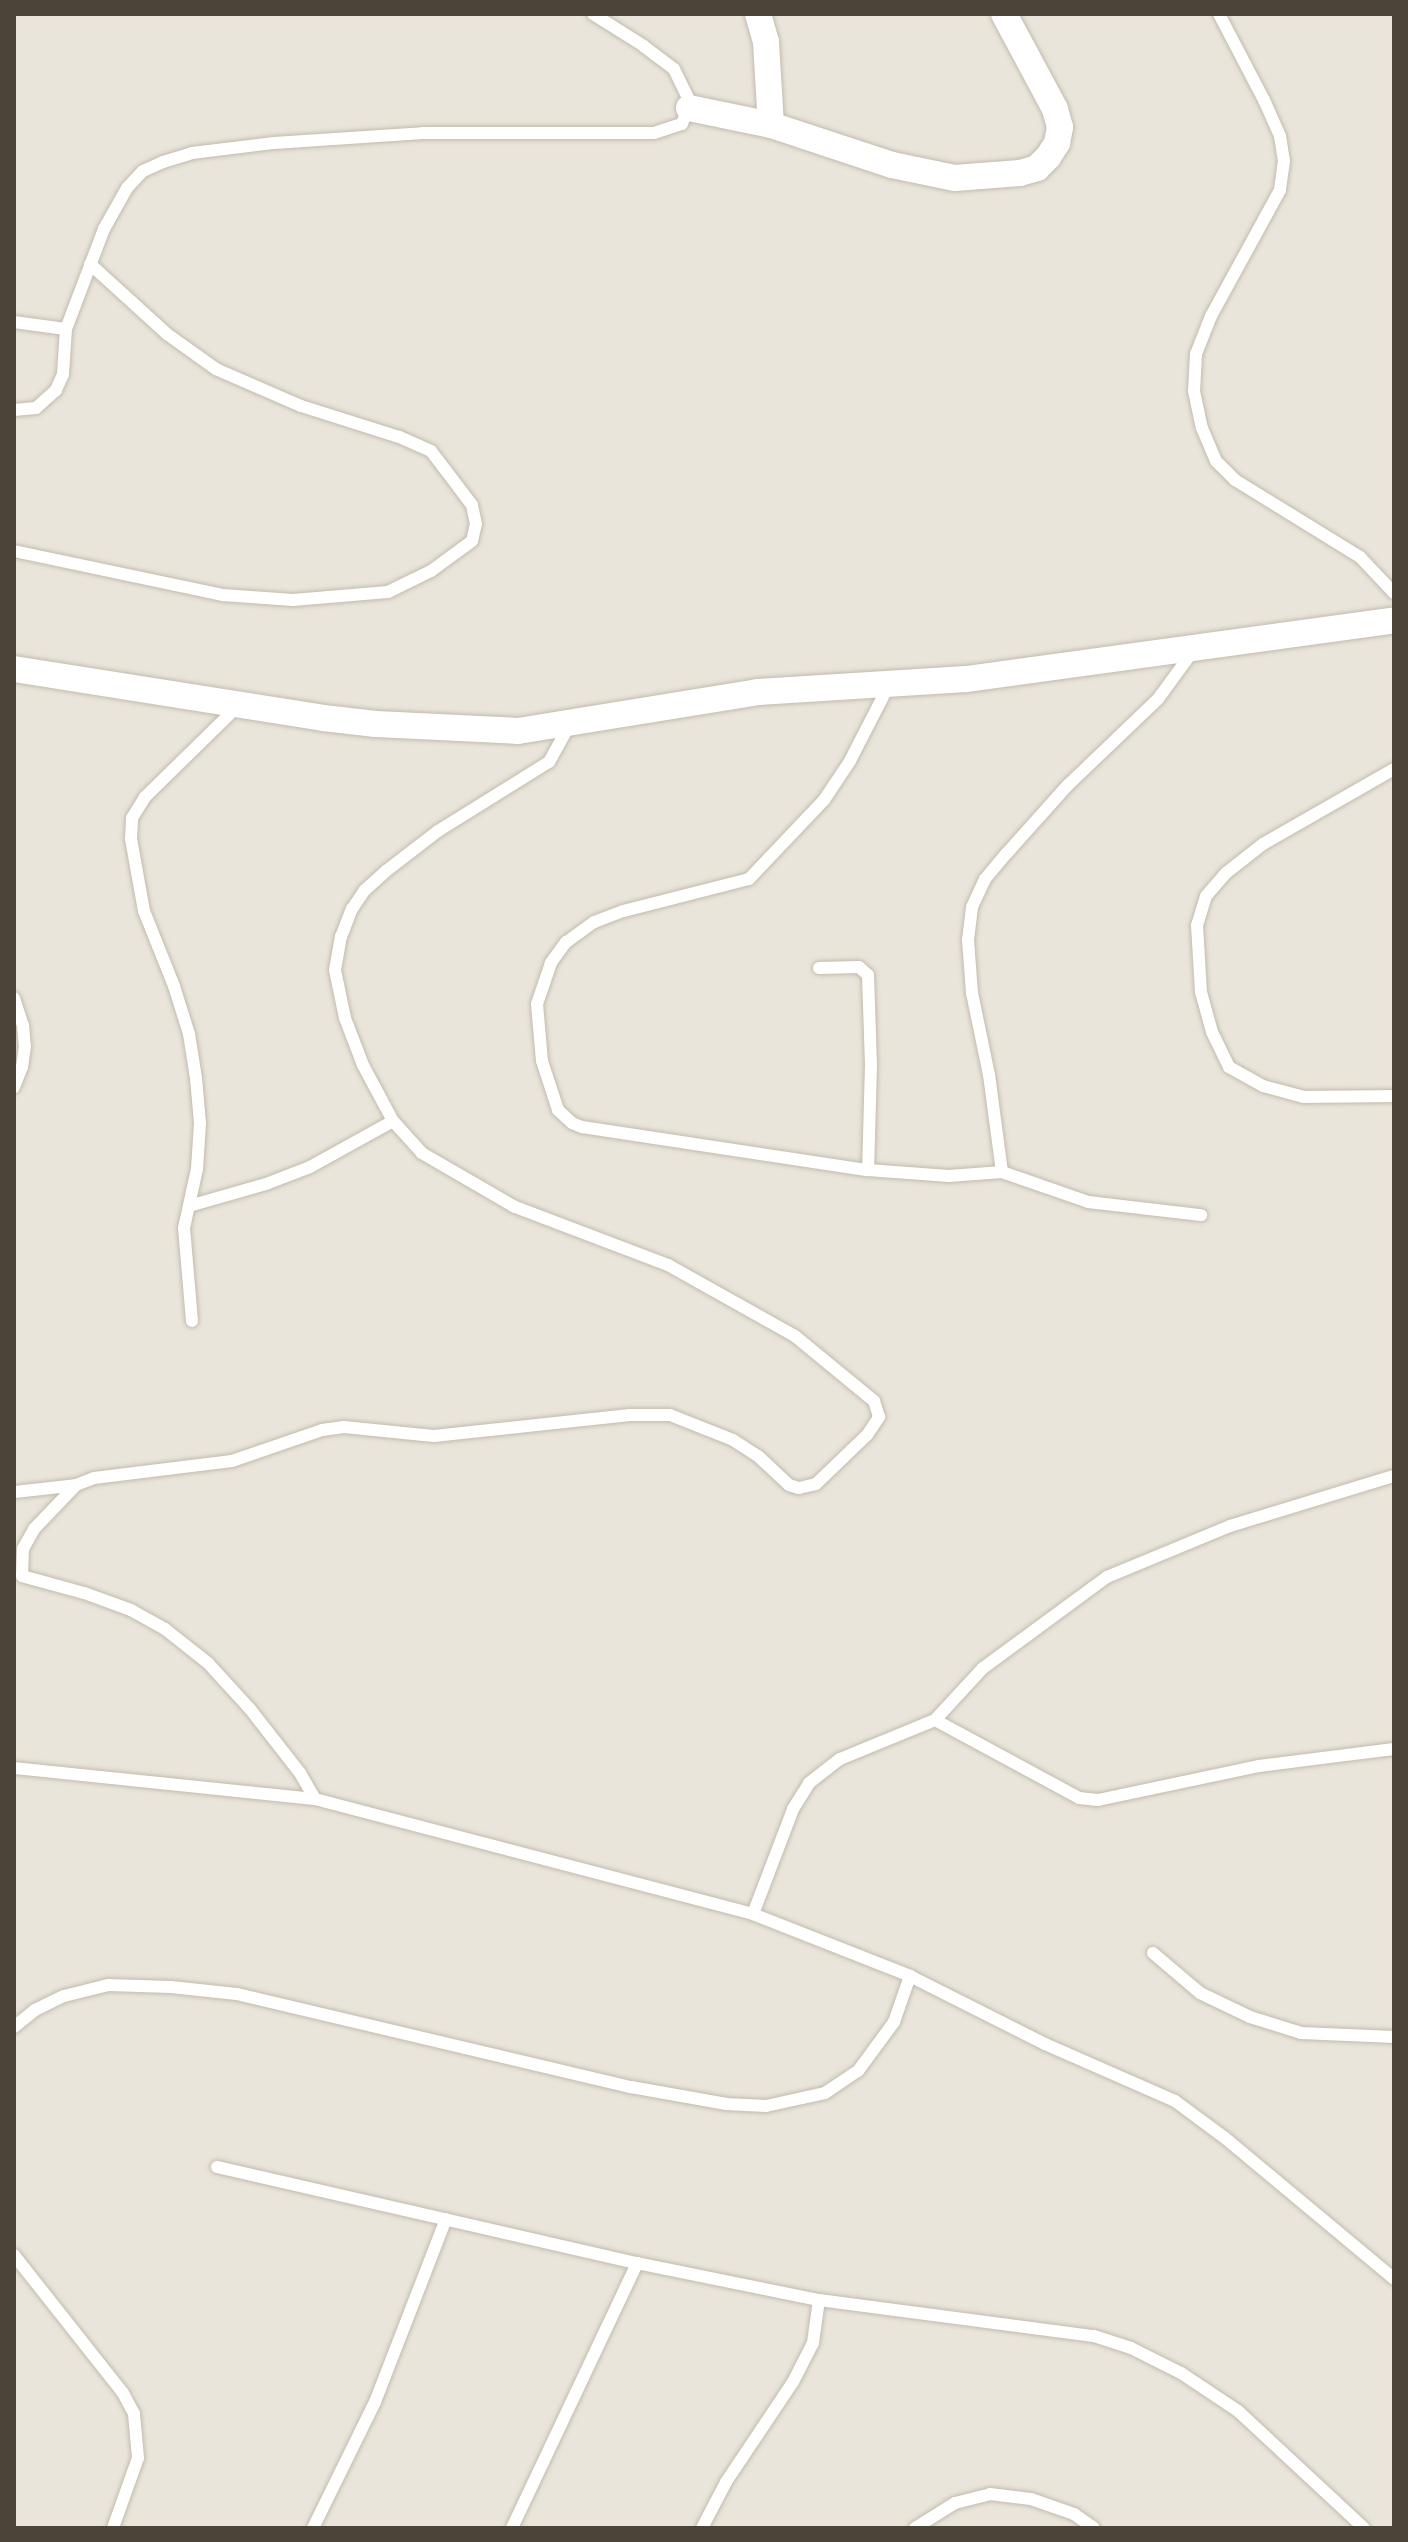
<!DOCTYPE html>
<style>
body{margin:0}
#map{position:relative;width:1408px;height:2542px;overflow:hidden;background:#f6f3ec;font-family:Rubik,sans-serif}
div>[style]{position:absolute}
.residential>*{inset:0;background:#eae5da;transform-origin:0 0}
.roads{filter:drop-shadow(0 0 2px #c2bbae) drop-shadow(0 0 2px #c2bbae)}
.service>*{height:12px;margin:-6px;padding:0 6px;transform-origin:6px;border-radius:6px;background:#fff}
.minor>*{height:26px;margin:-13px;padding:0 13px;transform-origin:13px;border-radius:13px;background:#fff}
span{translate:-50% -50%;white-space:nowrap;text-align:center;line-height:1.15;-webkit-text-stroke:6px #fff;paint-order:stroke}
.frame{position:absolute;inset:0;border:16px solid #4b4439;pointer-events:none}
</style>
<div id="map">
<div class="residential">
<i style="left:14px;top:14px;width:1380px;height:2514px"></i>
</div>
<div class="roads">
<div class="service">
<i style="left:1219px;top:14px;width:97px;rotate:62.4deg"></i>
<i style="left:1264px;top:100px;width:39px;rotate:66deg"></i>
<i style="left:1280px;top:136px;width:25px;rotate:81deg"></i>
<i style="left:1284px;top:161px;width:29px;rotate:98deg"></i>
<i style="left:1280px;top:190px;width:144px;rotate:118.7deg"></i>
<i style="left:1211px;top:316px;width:41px;rotate:111.5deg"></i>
<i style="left:1196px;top:354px;width:37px;rotate:93deg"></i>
<i style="left:1194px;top:391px;width:38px;rotate:78deg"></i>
<i style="left:1202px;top:428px;width:36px;rotate:67deg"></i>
<i style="left:1216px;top:461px;width:27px;rotate:45deg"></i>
<i style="left:1235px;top:480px;width:147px;rotate:31.6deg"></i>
<i style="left:1360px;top:557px;width:50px;rotate:46.6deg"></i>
<i style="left:14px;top:322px;width:52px;rotate:7.7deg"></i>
<i style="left:14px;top:410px;width:22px;rotate:-5deg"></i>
<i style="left:36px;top:408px;width:27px;rotate:-42deg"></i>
<i style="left:56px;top:390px;width:17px;rotate:-66deg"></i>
<i style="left:63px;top:374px;width:45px;rotate:-86.2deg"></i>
<i style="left:66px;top:329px;width:107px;rotate:-69.2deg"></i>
<i style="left:104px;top:229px;width:47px;rotate:-60.7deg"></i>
<i style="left:127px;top:188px;width:23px;rotate:-47deg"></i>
<i style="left:143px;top:171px;width:22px;rotate:-24deg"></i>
<i style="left:163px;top:162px;width:30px;rotate:-17deg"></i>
<i style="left:192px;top:153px;width:83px;rotate:-7deg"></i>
<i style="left:274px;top:143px;width:149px;rotate:-3.8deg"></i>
<i style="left:423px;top:133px;width:231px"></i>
<i style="left:654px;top:133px;width:29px;rotate:-18deg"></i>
<i style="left:682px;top:124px;width:23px;rotate:-70deg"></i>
<i style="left:690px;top:102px;width:37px;rotate:-116deg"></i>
<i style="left:674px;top:69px;width:38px;rotate:-143deg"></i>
<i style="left:644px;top:46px;width:60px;rotate:-147.9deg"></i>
<i style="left:14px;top:551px;width:214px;rotate:11.9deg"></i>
<i style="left:223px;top:595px;width:70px;rotate:4.1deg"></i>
<i style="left:293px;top:600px;width:95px;rotate:-4.8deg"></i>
<i style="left:388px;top:592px;width:48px;rotate:-26deg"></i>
<i style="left:431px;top:571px;width:51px;rotate:-36.2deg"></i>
<i style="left:472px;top:541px;width:17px;rotate:-77deg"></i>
<i style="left:476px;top:524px;width:19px;rotate:-102deg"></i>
<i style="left:472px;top:505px;width:68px;rotate:-127.2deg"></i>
<i style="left:431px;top:451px;width:35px;rotate:-156deg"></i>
<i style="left:399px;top:437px;width:103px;rotate:-162.4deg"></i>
<i style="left:301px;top:406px;width:93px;rotate:-156.5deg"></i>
<i style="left:216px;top:369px;width:60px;rotate:-144.5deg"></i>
<i style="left:167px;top:334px;width:104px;rotate:-137.7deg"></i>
<i style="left:889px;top:685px;width:85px;rotate:117.2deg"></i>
<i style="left:850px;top:761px;width:47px;rotate:123.7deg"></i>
<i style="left:824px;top:800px;width:109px;rotate:133.5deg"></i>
<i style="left:749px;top:879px;width:130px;rotate:165.7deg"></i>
<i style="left:623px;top:911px;width:31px;rotate:159deg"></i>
<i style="left:594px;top:922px;width:34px;rotate:144deg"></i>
<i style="left:566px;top:942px;width:26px;rotate:126deg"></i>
<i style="left:551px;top:963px;width:43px;rotate:108.9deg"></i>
<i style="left:537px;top:1004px;width:57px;rotate:85deg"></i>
<i style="left:542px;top:1061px;width:52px;rotate:71.9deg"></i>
<i style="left:558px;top:1110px;width:19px;rotate:43deg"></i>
<i style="left:572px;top:1123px;width:11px;rotate:22deg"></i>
<i style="left:582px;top:1127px;width:289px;rotate:8.6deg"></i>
<i style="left:868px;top:1170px;width:81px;rotate:4.2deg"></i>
<i style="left:949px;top:1176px;width:53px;rotate:-4.3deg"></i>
<i style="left:1002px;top:1172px;width:91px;rotate:19.2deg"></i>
<i style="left:1088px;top:1202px;width:114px;rotate:6.6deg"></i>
<i style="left:1394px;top:769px;width:151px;rotate:150.2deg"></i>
<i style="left:1263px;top:844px;width:47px;rotate:141.9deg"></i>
<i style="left:1226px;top:873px;width:30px;rotate:131deg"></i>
<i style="left:1206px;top:896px;width:30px;rotate:107deg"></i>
<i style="left:1197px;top:925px;width:67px;rotate:86.6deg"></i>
<i style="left:1201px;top:992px;width:41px;rotate:74.6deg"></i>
<i style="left:1212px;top:1032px;width:39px;rotate:64deg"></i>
<i style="left:1229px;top:1067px;width:39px;rotate:29deg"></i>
<i style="left:1263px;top:1086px;width:42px;rotate:15deg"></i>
<i style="left:1304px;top:1097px;width:90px;rotate:-0.6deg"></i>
<i style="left:819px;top:968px;width:40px;rotate:-1.4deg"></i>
<i style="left:859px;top:967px;width:12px;rotate:42deg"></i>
<i style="left:868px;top:975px;width:90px;rotate:88.1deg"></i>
<i style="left:871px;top:1065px;width:105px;rotate:91.6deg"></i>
<i style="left:14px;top:998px;width:28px;rotate:72deg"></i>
<i style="left:23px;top:1025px;width:21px;rotate:85deg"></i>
<i style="left:25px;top:1046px;width:21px;rotate:98deg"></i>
<i style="left:22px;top:1067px;width:22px;rotate:112deg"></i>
<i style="left:1002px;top:1172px;width:98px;rotate:-97.6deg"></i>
<i style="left:989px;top:1075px;width:84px;rotate:-101.7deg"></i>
<i style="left:972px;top:993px;width:53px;rotate:-94.3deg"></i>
<i style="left:968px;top:940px;width:33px;rotate:-83deg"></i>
<i style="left:972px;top:907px;width:31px;rotate:-65deg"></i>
<i style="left:985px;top:879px;width:34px;rotate:-50deg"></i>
<i style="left:1007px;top:853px;width:90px;rotate:-48.2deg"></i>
<i style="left:1067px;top:786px;width:126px;rotate:-43.7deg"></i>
<i style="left:1158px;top:699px;width:59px;rotate:-53.9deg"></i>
<i style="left:189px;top:1206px;width:80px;rotate:-15.9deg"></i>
<i style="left:266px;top:1184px;width:47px;rotate:-21.1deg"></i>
<i style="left:310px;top:1167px;width:95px;rotate:-29deg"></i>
<i style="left:192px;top:1321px;width:93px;rotate:-94.9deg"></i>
<i style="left:184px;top:1228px;width:60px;rotate:-77.6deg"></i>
<i style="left:197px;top:1169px;width:46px;rotate:-86.3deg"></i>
<i style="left:200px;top:1123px;width:45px;rotate:-95.1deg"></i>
<i style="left:196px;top:1078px;width:45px;rotate:-99deg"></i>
<i style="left:189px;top:1034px;width:50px;rotate:-107.4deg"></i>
<i style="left:174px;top:986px;width:81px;rotate:-111.8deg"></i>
<i style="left:144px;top:911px;width:73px;rotate:-100.2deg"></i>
<i style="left:131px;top:839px;width:21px;rotate:-87deg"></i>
<i style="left:132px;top:818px;width:25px;rotate:-58deg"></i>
<i style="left:145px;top:797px;width:132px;rotate:-44.4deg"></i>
<i style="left:14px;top:1492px;width:62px;rotate:-6.4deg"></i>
<i style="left:935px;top:1720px;width:71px;rotate:-47.3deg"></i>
<i style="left:983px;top:1668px;width:154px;rotate:-36.3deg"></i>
<i style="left:1107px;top:1577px;width:133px;rotate:-22.5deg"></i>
<i style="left:1230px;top:1526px;width:171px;rotate:-17deg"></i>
<i style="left:14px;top:1768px;width:303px;rotate:5.9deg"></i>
<i style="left:315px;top:1799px;width:453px;rotate:14.7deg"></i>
<i style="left:753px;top:1914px;width:169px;rotate:21.5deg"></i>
<i style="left:910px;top:1976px;width:151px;rotate:26.7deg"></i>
<i style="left:1045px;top:2044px;width:142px;rotate:23.7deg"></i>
<i style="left:1175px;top:2101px;width:62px;rotate:36.5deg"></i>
<i style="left:1225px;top:2138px;width:220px;rotate:39.8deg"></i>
<i style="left:315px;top:1799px;width:30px;rotate:-120deg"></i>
<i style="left:300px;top:1773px;width:81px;rotate:-128deg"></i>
<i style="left:250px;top:1709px;width:62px;rotate:-132.4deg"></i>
<i style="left:208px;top:1663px;width:55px;rotate:-141.7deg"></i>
<i style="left:165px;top:1629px;width:39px;rotate:-151deg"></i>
<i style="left:131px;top:1610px;width:50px;rotate:-160.1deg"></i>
<i style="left:84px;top:1593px;width:64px;rotate:-164.7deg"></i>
<i style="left:22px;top:1576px;width:27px;rotate:-88deg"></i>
<i style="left:23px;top:1549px;width:23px;rotate:-61deg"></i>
<i style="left:34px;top:1529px;width:61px;rotate:-46.3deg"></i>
<i style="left:76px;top:1485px;width:19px;rotate:-21deg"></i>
<i style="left:94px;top:1478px;width:139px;rotate:-7deg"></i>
<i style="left:232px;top:1461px;width:95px;rotate:-19deg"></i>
<i style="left:322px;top:1430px;width:22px;rotate:-8deg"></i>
<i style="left:344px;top:1427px;width:90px;rotate:5.7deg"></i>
<i style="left:434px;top:1436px;width:197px;rotate:-6.1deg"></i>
<i style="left:630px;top:1415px;width:40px"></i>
<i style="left:670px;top:1415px;width:68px;rotate:21.6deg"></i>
<i style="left:733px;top:1440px;width:30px;rotate:33deg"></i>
<i style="left:758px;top:1456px;width:42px;rotate:43.1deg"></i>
<i style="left:789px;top:1485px;width:10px;rotate:17deg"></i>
<i style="left:799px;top:1488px;width:17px;rotate:-13deg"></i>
<i style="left:816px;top:1484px;width:71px;rotate:-43.9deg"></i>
<i style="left:867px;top:1435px;width:22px;rotate:-56deg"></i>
<i style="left:879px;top:1417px;width:17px;rotate:-107deg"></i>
<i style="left:874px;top:1401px;width:102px;rotate:-140.6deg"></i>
<i style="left:795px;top:1336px;width:145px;rotate:-150.8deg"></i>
<i style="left:668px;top:1265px;width:164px;rotate:-159.2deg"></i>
<i style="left:515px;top:1207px;width:108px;rotate:-149.9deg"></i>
<i style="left:422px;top:1153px;width:43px;rotate:-132.2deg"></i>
<i style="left:393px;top:1121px;width:64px;rotate:-118.2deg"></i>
<i style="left:363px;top:1065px;width:50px;rotate:-111deg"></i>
<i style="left:345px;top:1018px;width:49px;rotate:-101.8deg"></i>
<i style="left:335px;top:970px;width:34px;rotate:-80deg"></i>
<i style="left:341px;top:937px;width:30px;rotate:-69deg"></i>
<i style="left:352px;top:909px;width:23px;rotate:-56deg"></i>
<i style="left:365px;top:890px;width:28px;rotate:-42deg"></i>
<i style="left:386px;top:871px;width:66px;rotate:-37.6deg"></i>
<i style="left:438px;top:831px;width:131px;rotate:-31.9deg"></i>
<i style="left:549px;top:762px;width:41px;rotate:-60.9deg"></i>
<i style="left:753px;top:1914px;width:112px;rotate:-69.1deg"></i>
<i style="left:793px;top:1809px;width:31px;rotate:-58deg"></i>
<i style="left:809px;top:1783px;width:39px;rotate:-38deg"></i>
<i style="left:840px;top:1759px;width:103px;rotate:-22.3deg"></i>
<i style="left:935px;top:1720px;width:164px;rotate:28.4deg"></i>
<i style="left:1079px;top:1798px;width:19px;rotate:6deg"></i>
<i style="left:1098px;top:1800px;width:165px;rotate:-11.9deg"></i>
<i style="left:1259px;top:1766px;width:136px;rotate:-7.2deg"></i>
<i style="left:1153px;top:1953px;width:62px;rotate:40.4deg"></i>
<i style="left:1200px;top:1993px;width:55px;rotate:25.6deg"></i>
<i style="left:1250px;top:2017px;width:53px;rotate:17.4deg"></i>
<i style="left:1301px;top:2033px;width:93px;rotate:2.5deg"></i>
<i style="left:14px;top:2027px;width:27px;rotate:-39deg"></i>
<i style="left:35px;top:2010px;width:32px;rotate:-26deg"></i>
<i style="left:64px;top:1996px;width:45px;rotate:-14deg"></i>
<i style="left:108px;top:1985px;width:63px;rotate:1.8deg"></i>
<i style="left:171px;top:1987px;width:66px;rotate:6.1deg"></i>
<i style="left:237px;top:1994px;width:405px;rotate:13.3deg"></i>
<i style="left:631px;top:2087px;width:97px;rotate:10.1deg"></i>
<i style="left:726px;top:2104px;width:40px;rotate:2.9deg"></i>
<i style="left:766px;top:2106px;width:60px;rotate:-12.4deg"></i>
<i style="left:825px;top:2093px;width:40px;rotate:-34deg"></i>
<i style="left:858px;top:2071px;width:61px;rotate:-53.7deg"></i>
<i style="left:894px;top:2022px;width:49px;rotate:-70.8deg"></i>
<i style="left:217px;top:2167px;width:431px;rotate:12.9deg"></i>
<i style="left:637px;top:2263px;width:186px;rotate:11.5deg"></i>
<i style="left:819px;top:2300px;width:277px;rotate:7.5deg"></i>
<i style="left:1094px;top:2336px;width:39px;rotate:18deg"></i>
<i style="left:1131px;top:2348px;width:56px;rotate:26.6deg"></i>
<i style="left:1181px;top:2373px;width:69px;rotate:33.7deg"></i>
<i style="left:1238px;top:2411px;width:172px;rotate:42.9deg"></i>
<i style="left:14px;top:2255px;width:176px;rotate:51.7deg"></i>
<i style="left:123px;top:2393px;width:24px;rotate:62deg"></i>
<i style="left:134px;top:2414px;width:44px;rotate:84.8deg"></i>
<i style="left:138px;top:2458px;width:74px;rotate:109.7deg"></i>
<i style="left:313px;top:2528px;width:140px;rotate:-63.8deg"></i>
<i style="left:375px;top:2402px;width:196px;rotate:-68.8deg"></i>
<i style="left:512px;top:2528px;width:293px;rotate:-64.7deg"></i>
<i style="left:702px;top:2528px;width:52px;rotate:-62.4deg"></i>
<i style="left:726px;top:2482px;width:120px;rotate:-56.2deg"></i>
<i style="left:793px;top:2382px;width:44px;rotate:-62.9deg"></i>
<i style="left:813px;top:2343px;width:43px;rotate:-82.1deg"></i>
<i style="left:915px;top:2528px;width:47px;rotate:-32deg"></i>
<i style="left:955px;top:2503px;width:36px;rotate:-14deg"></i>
<i style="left:990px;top:2494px;width:41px;rotate:7deg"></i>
<i style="left:1031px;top:2499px;width:46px;rotate:19.2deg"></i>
<i style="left:1074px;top:2514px;width:24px;rotate:35deg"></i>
</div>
<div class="minor">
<i style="left:758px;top:14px;width:29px;rotate:74deg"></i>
<i style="left:766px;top:42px;width:83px;rotate:86.6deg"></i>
<i style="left:689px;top:108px;width:84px;rotate:11.7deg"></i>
<i style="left:771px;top:125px;width:127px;rotate:18.3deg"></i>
<i style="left:892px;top:165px;width:64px;rotate:11.7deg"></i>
<i style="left:955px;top:178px;width:65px;rotate:-4.4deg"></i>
<i style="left:1020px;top:173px;width:18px;rotate:-16deg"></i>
<i style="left:1037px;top:168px;width:16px;rotate:-45deg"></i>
<i style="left:1048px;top:157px;width:17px;rotate:-57deg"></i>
<i style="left:1057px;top:143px;width:16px;rotate:-79deg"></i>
<i style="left:1060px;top:127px;width:19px;rotate:-106deg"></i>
<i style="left:1055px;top:109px;width:108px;rotate:-118.2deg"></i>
<i style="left:14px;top:669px;width:313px;rotate:9deg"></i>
<i style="left:323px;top:718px;width:53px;rotate:6.5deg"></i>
<i style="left:376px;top:724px;width:142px;rotate:2.8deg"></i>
<i style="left:518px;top:731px;width:243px;rotate:-9.2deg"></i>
<i style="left:758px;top:692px;width:208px;rotate:-3.6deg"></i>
<i style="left:966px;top:679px;width:432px;rotate:-7.8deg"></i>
</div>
</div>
<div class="frame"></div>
</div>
